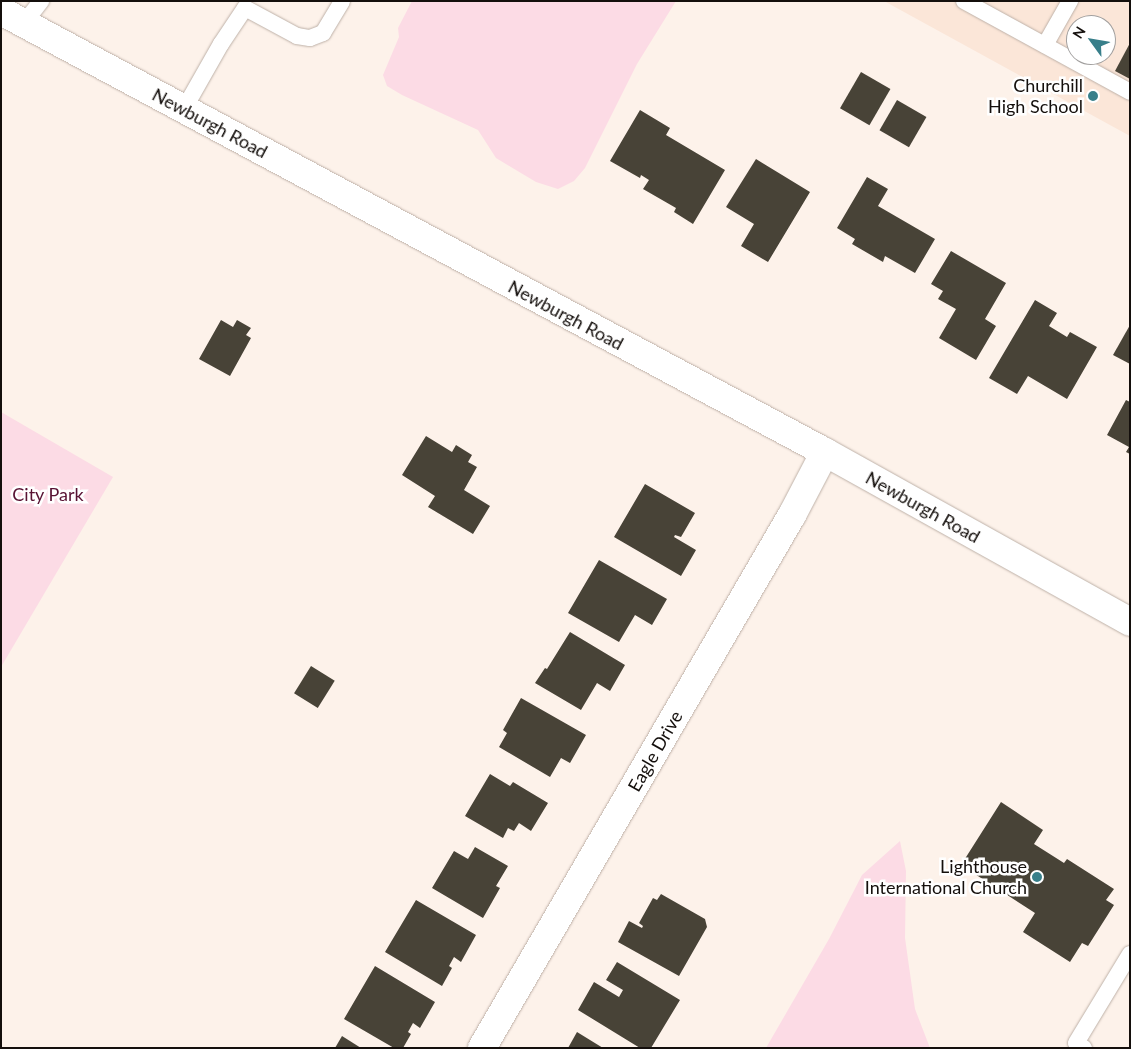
<!DOCTYPE html>
<style>
body{margin:0}
#map{position:relative;width:1131px;height:1049px;overflow:hidden;background:#fdf2ea;font-family:Lato,sans-serif}
div>[style]{position:absolute}
.built>*{inset:0;background:#fbe6d8}
.green>*{inset:0;background:#fcdbe5}
.building>*{inset:0;background:#484337;transform-origin:0 0}
.roads{filter:drop-shadow(0 0 1px #beb1a8) drop-shadow(0 0 1px #beb1a8)}
.lane>*{height:16px;margin:-8px;padding:0 8px;transform-origin:8px;border-radius:8px;background:#fff}
.street>*{height:28px;margin:-14px;padding:0 14px;transform-origin:14px;border-radius:14px;background:#fff}
.secondary>*{height:28px;margin:-14px;padding:0 14px;transform-origin:14px;border-radius:14px;background:#fff}
.dots>*{width:14px;height:14px;translate:-50% -50%;box-sizing:border-box;border:2px solid #fff;border-radius:50%}
span{translate:-50% -50%;white-space:nowrap;text-align:center;line-height:1.15;-webkit-text-stroke:5px #fff;paint-order:stroke}
.poi-label{font-size:18px;color:#140f0c}
.right{translate:-100% -50%;text-align:right}
.street-label{font-size:18px;color:#140f0c}
.park-label{font-size:18px;color:#581233}
.frame{position:absolute;inset:0;border:2px solid #140f0c;pointer-events:none}
.north{position:absolute;left:1066px;top:15px;width:50px;height:50px;box-sizing:border-box;background:#fff;border:1px solid #a19f9e;border-radius:50%;rotate:302deg;font-size:14px;font-weight:700;line-height:20px;text-align:center;color:#140f0c}
.north::after{content:'';display:block;margin:auto;width:18px;height:22px;background:#387f8a;clip-path:polygon(50% 0,100% 100%,50% 72%,0 100%)}
</style>
<div id="map">
<div class="built">
<i style="clip-path:polygon(evenodd,884px 1px,1130px 1px,1130px 136px,884px 1px,1076px 25px,1106px 25px,1106px 55px,1076px 55px,1076px 25px)"></i>
</div>
<div class="green">
<i style="clip-path:polygon(412px 1px,676px 1px,637px 64px,585px 168px,574px 181px,558px 189px,536px 182px,496px 158px,478px 130px,402px 95px,387px 86px,383px 75px,399px 37px,398px 28px)"></i>
<i style="clip-path:polygon(1px 412px,113px 477px,1px 667px)"></i>
<i style="clip-path:polygon(900px 841px,906px 871px,905px 938px,915px 1009px,930px 1048px,766px 1048px,829px 939px,862px 875px)"></i>
</div>
<div class="building">
<i style="clip-path:polygon(1130px 43px,1130px 79px,1115px 71px)"></i>
<i style="left:861px;top:72px;width:34px;height:42px;rotate:30deg"></i>
<i style="left:897px;top:100px;width:34px;height:35px;rotate:30deg"></i>
<i style="clip-path:polygon(640px 110px,670px 128px,666px 135px,725px 170px,693px 224px,674px 212px,676px 208px,643px 189px,649px 180px,641px 175px,640px 178px,610px 161px)"></i>
<i style="clip-path:polygon(756px 159px,810px 192px,768px 262px,741px 246px,754px 224px,726px 207px)"></i>
<i style="clip-path:polygon(867px 177px,888px 189px,878px 206px,935px 239px,915px 273px,885px 256px,883px 262px,852px 244px,855px 239px,837px 228px)"></i>
<i style="clip-path:polygon(951px 251px,1006px 283px,985px 319px,996px 326px,976px 360px,939px 338px,956px 309px,938px 299px,943px 291px,931px 284px)"></i>
<i style="clip-path:polygon(1035px 300px,1057px 313px,1049px 326px,1067px 337px,1070px 332px,1097px 347px,1067px 399px,1028px 376px,1017px 394px,989px 378px)"></i>
<i style="clip-path:polygon(221px 320px,233px 327px,237px 320px,251px 328px,246px 335px,251px 338px,230px 376px,199px 359px)"></i>
<i style="clip-path:polygon(1130px 325px,1130px 364px,1113px 355px)"></i>
<i style="clip-path:polygon(1126px 400px,1130px 402px,1130px 454px,1126px 452px,1129px 447px,1107px 435px)"></i>
<i style="clip-path:polygon(426px 436px,452px 452px,456px 445px,472px 455px,468px 462px,477px 467px,464px 490px,490px 506px,473px 534px,428px 507px,435px 496px,402px 475px)"></i>
<i style="clip-path:polygon(645px 484px,695px 513px,681px 537px,675px 535px,674px 537px,696px 550px,681px 576px,614px 537px)"></i>
<i style="clip-path:polygon(599px 560px,667px 599px,652px 625px,635px 615px,619px 642px,568px 613px)"></i>
<i style="clip-path:polygon(570px 632px,625px 665px,610px 691px,597px 683px,581px 710px,535px 683px,545px 668px,547px 669px)"></i>
<i style="left:311px;top:666px;width:28px;height:32px;rotate:32deg"></i>
<i style="clip-path:polygon(521px 698px,586px 735px,570px 763px,561px 758px,550px 777px,499px 747px,507px 733px,503px 730px)"></i>
<i style="clip-path:polygon(490px 774px,510px 786px,513px 782px,548px 803px,531px 831px,519px 823px,514px 831px,508px 828px,503px 838px,465px 816px)"></i>
<i style="clip-path:polygon(1001px 802px,1043px 830px,1034px 844px,1064px 863px,1067px 859px,1114px 889px,1106px 900px,1114px 905px,1088px 946px,1082px 943px,1070px 962px,1023px 932px,1035px 913px,961px 865px)"></i>
<i style="clip-path:polygon(475px 847px,508px 866px,496px 886px,500px 888px,483px 918px,432px 888px,454px 851px,468px 859px)"></i>
<i style="clip-path:polygon(661px 894px,705px 919px,707px 927px,679px 976px,618px 942px,629px 921px,642px 928px,643px 926px,639px 923px,653px 898px,657px 900px)"></i>
<i style="clip-path:polygon(416px 900px,476px 935px,461px 962px,454px 957px,449px 966px,452px 968px,442px 986px,385px 952px)"></i>
<i style="clip-path:polygon(617px 962px,680px 1000px,651px 1048px,640px 1048px,578px 1010px,594px 982px,619px 997px,623px 990px,606px 980px)"></i>
<i style="clip-path:polygon(375px 966px,435px 1002px,420px 1028px,413px 1023px,408px 1032px,411px 1034px,403px 1048px,394px 1048px,344px 1019px)"></i>
<i style="clip-path:polygon(577px 1032px,603px 1048px,568px 1048px)"></i>
<i style="clip-path:polygon(342px 1036px,361px 1048px,335px 1048px)"></i>
</div>
<div class="roads">
<div class="lane">
<i style="left:964px;top:1px;width:189px;rotate:28.7deg"></i>
<i style="left:24px;top:23px;width:28px;rotate:-52deg"></i>
<i style="left:1045px;top:45px;width:51px;rotate:-60.4deg"></i>
<i style="left:184px;top:109px;width:75px;rotate:-60.4deg"></i>
<i style="left:221px;top:44px;width:43px;rotate:-56.3deg"></i>
<i style="left:245px;top:8px;width:59px;rotate:28.3deg"></i>
<i style="left:297px;top:36px;width:13px;rotate:9deg"></i>
<i style="left:310px;top:38px;width:14px;rotate:-21deg"></i>
<i style="left:323px;top:33px;width:37px;rotate:-59deg"></i>
<i style="left:1084px;top:1048px;width:9px;rotate:-148deg"></i>
<i style="left:1076px;top:1043px;width:104px;rotate:-58.8deg"></i>
</div>
<div class="street">
<i style="left:482px;top:1048px;width:617px;rotate:-59.82deg"></i>
<i style="left:792px;top:515px;width:71px;rotate:-62.4deg"></i>
</div>
<div class="secondary">
<i style="left:1px;top:11px;width:935px;rotate:28.16deg"></i>
<i style="left:825px;top:452px;width:349px;rotate:29.1deg"></i>
</div>
</div>
<div class="dots">
<i style="left:1093px;top:96px;background:#387f8a"></i>
<i style="left:1037px;top:877px;background:#387f8a"></i>
</div>
<div class="poi-label">
<span class="right" style="left:1083px;top:96px">Churchill<br>High School</span>
<span class="right" style="left:1027px;top:877px">Lighthouse<br>International Church</span>
</div>
<div class="street-label">
<span style="left:210px;top:123px;rotate:28deg">Newburgh Road</span>
<span style="left:566px;top:315px;rotate:28deg">Newburgh Road</span>
<span style="left:923px;top:507px;rotate:29deg">Newburgh Road</span>
<span style="left:655px;top:751px;rotate:-60deg">Eagle Drive</span>
</div>
<div class="park-label">
<span style="left:48px;top:494px">City Park</span>
</div>
<div class="frame"></div>
<div class="north">N</div>
</div>
